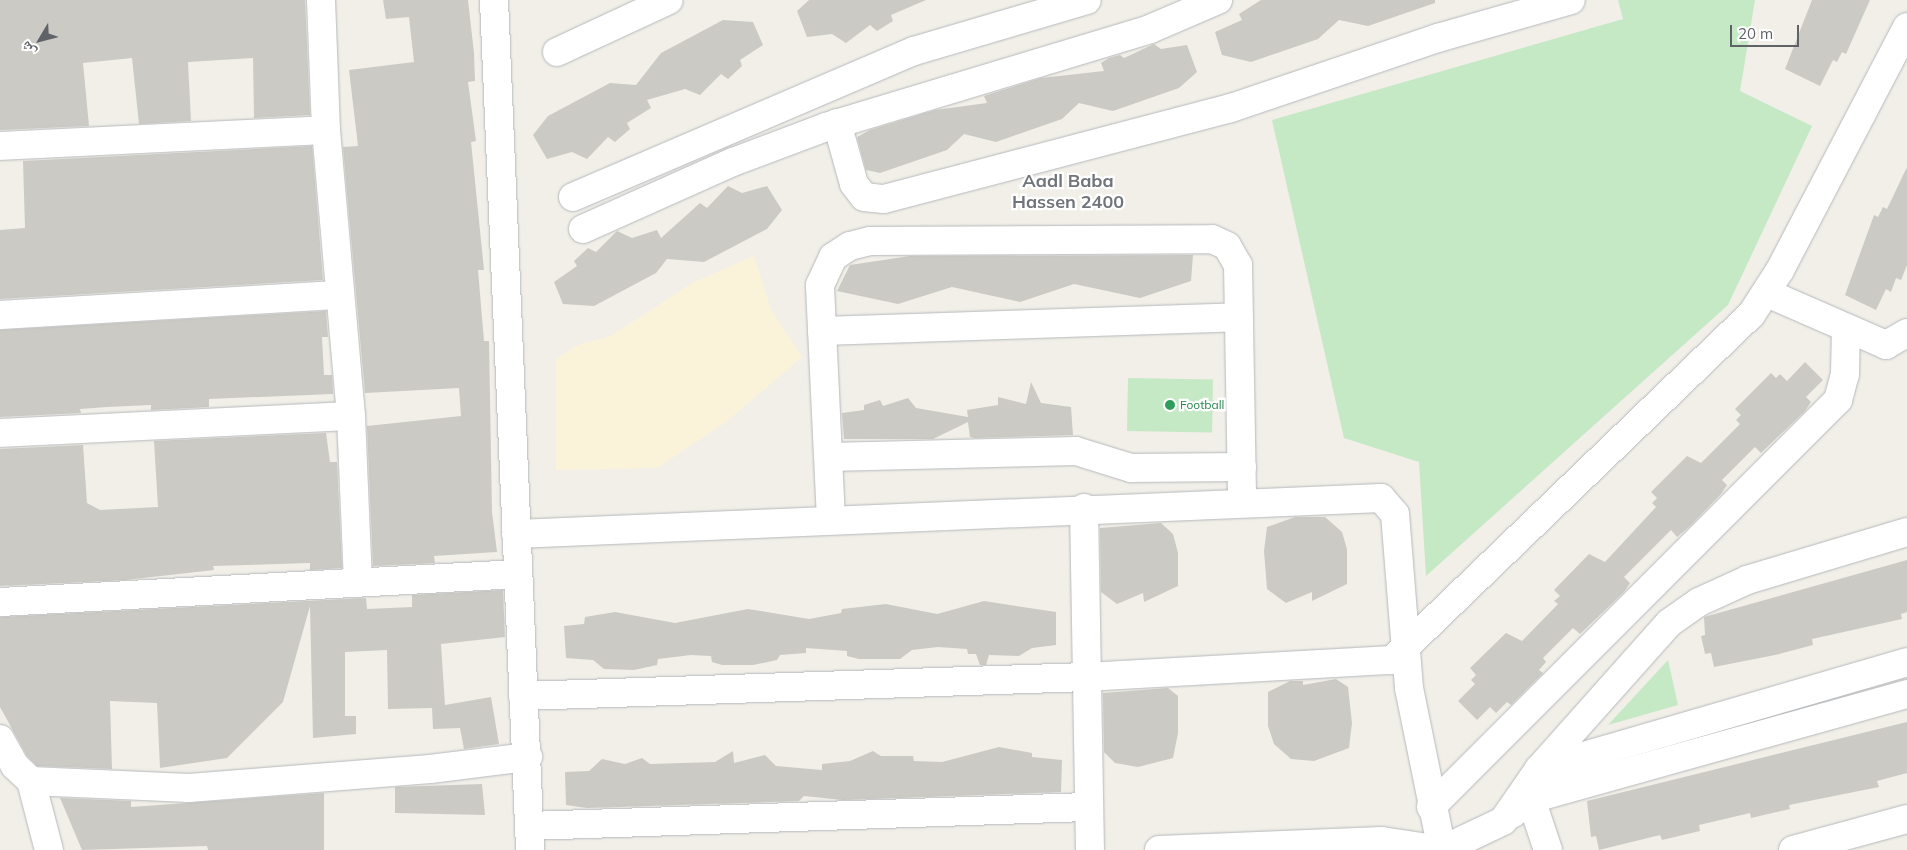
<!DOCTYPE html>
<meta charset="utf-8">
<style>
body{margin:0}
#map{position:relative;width:1907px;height:850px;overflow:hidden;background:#f1efe8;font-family:Mulish,"Noto Naskh Arabic",sans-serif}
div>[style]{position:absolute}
.green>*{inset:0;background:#c5e8c5;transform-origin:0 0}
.sand>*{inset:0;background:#fbf3d9}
.building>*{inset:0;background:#cccac5}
.roads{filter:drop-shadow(0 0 1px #b5b8bc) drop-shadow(0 0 1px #b5b8bc)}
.minor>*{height:28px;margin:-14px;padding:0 14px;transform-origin:14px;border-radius:14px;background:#fff}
.tertiary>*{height:28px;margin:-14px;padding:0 14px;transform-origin:14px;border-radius:14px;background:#fff}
.dots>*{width:14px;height:14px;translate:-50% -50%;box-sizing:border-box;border:2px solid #fff;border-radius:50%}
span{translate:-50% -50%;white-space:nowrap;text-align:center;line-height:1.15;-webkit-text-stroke:4.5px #fff;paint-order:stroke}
.leisure-label{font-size:12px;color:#27864d}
.left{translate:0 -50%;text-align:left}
.district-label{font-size:18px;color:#70757a;font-weight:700}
.north{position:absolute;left:15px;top:15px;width:50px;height:50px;-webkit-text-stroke:4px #fff;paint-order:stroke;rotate:233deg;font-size:14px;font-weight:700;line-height:20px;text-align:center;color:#5f6368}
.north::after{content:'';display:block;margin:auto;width:18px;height:22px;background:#5f6368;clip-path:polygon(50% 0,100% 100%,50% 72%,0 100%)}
.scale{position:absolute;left:1730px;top:25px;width:69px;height:22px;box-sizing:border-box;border:2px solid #5f6368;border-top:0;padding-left:6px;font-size:15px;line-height:18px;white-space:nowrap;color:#5f6368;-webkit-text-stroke:4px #fff;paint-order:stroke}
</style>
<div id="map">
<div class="green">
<i style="clip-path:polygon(1618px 0,1755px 0,1740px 91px,1812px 126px,1728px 305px,1426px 576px,1419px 462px,1344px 438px,1272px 120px,1623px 19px)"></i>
<i style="left:1128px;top:378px;width:85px;height:53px;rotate:1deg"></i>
<i style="clip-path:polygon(1668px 660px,1678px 705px,1608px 725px)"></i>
</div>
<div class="sand">
<i style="clip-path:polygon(754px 256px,771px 310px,802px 357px,726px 422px,657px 468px,556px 470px,556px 359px,578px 345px,611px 336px,692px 283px)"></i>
</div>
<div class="building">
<i style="clip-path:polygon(0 0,305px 0,310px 115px,254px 118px,253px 58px,188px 62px,191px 121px,139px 124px,132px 58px,83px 63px,89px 126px,0 130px)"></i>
<i style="clip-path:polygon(383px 0,468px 0,474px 53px,475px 81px,468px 82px,476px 141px,471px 142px,484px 270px,478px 270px,484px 341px,489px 341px,492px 512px,497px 552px,434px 556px,435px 563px,373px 566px,367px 426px,461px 416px,459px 388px,365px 393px,343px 147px,358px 146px,349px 70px,414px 62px,409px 17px,386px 19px)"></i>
<i style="clip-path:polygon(809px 0,926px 0,891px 15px,893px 21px,877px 31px,870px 25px,846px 43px,832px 34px,807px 37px,797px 11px)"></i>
<i style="clip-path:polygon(1261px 0,1435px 0,1435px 3px,1368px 26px,1339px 20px,1318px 39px,1251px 62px,1222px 55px,1215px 32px,1242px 20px,1239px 14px)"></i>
<i style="clip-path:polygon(1812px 0,1870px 0,1846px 54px,1842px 52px,1837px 62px,1833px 60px,1820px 86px,1785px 69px)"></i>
<i style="clip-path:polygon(723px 20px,753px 22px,763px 45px,740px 60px,742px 66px,728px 79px,721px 74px,700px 95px,685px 89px,647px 100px,651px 108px,627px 123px,630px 129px,615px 142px,608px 137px,587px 159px,572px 152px,547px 159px,533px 135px,548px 116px,610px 83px,636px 85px,661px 53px)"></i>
<i style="clip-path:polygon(1154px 44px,1161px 49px,1187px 45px,1197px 72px,1179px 88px,1113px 111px,1079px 103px,1062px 119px,996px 142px,964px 134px,947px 150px,880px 173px,866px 170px,857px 137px,870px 130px,935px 110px,987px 103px,984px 96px,1041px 78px,1104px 71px,1101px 63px,1109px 58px,1120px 55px,1124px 58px)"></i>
<i style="clip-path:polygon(312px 146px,323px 280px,0 299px,0 230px,25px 228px,23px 161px)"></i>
<i style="clip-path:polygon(1907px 167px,1907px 265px,1901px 280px,1896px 278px,1891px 292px,1886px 289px,1876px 310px,1845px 295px,1874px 215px,1878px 217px,1883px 207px,1887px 209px)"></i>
<i style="clip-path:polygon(728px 186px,742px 193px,767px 186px,782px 210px,767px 229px,704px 262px,667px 259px,656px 273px,594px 306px,563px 304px,554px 282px,577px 266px,574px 261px,588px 248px,596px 252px,617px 231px,632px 238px,657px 230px,661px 238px,700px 203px,707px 208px)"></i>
<i style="clip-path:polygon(1193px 255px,1191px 281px,1140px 298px,1074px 284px,1020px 302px,952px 287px,898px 304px,837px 291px,850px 265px,910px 256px)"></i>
<i style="clip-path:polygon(326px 311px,328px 337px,322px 337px,324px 375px,332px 375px,333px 394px,209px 399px,209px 407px,151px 410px,151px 405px,107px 407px,80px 409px,81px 413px,0 417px,0 330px)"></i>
<i style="clip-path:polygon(1805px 362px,1823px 380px,1806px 397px,1811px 402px,1805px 411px,1761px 453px,1755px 447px,1722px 480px,1727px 485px,1721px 494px,1689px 527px,1677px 537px,1671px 530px,1624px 577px,1630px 583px,1624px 592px,1580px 634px,1573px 628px,1543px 658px,1546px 662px,1539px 670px,1543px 673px,1511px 705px,1507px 702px,1496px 713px,1490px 707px,1477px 720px,1458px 701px,1475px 684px,1471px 680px,1476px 675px,1470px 668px,1506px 633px,1522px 641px,1558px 604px,1554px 601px,1560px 596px,1554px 590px,1589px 554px,1605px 562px,1656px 507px,1652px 503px,1657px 498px,1651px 492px,1687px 456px,1701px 463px,1740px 424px,1736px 420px,1741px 415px,1735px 409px,1771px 373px,1776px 378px,1780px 374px,1787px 381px)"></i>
<i style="clip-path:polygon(1031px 382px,1041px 403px,1071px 407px,1073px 435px,975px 438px,970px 437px,968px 422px,933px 439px,844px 439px,842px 413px,864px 410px,864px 405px,880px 400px,883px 406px,908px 398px,916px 408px,968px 417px,967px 410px,998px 405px,998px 397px,1026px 404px)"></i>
<i style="clip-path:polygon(326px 433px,330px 462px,337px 462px,342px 568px,310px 570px,310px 563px,213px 566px,214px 570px,125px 580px,0 586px,0 449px,83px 445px,87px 503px,100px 510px,158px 507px,154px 441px)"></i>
<i style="clip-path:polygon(1295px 517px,1325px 517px,1342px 532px,1347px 549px,1347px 584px,1312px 601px,1312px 592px,1286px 603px,1267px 589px,1264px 551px,1267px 527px)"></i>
<i style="clip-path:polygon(1161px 523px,1173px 534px,1178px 553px,1178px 586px,1144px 602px,1143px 593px,1117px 604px,1101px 592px,1100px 528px)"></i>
<i style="clip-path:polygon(1907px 560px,1907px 612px,1901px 614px,1902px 619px,1812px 639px,1813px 645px,1775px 655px,1714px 667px,1711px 653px,1705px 654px,1701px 636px,1705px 635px,1704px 617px)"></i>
<i style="clip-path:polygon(503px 590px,505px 637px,441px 644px,445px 705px,491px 697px,499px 744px,464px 749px,460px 728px,433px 729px,432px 708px,388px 709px,387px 650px,345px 652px,345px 716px,356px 716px,356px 734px,313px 738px,310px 606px,283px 702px,227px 758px,160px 768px,157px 703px,110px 701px,112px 769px,37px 766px,27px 756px,0 707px,0 617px,366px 598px,367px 609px,412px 607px,412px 595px)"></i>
<i style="clip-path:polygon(984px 601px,1056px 612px,1056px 645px,1032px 648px,1019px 656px,989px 655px,986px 665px,980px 665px,976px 654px,968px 654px,967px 649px,938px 647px,912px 650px,900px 659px,859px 659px,847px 656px,847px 651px,806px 648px,806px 653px,780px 655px,777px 660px,753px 665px,722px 665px,712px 662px,711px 656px,691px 655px,658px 659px,657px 665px,634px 670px,604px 669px,593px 660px,566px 658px,564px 626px,584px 624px,585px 617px,615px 612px,675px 623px,748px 609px,809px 619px,841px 613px,842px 609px,886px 604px,937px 614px)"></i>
<i style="clip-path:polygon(1336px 679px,1348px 687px,1352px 723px,1349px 748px,1314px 761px,1291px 759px,1274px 744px,1268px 726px,1268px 692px,1290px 681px,1303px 681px,1303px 685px)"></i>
<i style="clip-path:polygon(1168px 688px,1178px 696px,1178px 733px,1173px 758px,1138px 767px,1115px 763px,1104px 752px,1103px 693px)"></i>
<i style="clip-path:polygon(1907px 722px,1907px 773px,1877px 781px,1879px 787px,1789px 805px,1790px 809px,1751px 818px,1750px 813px,1699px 825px,1700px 831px,1662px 840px,1660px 835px,1599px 850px,1596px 836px,1591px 837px,1587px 801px)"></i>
<i style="clip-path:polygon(999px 747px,1032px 753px,1032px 757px,1062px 760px,1061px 792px,843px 800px,804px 796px,799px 801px,587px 808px,566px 805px,565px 772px,589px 771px,602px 759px,625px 764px,642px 758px,650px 764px,715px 762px,733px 751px,734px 763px,765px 755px,776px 766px,822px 770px,822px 764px,850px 761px,873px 751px,881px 756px,913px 756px,914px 761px,942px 762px)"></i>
<i style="clip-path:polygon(482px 784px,485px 815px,395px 813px,395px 787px)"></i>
<i style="clip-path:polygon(324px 793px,324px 850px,208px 850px,207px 846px,82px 850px,60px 798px,131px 801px,131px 807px)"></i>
</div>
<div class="roads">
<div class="minor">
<i style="left:321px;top:0;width:130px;rotate:87.8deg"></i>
<i style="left:326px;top:130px;width:287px;rotate:85deg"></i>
<i style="left:351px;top:416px;width:166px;rotate:87.6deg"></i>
<i style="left:494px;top:0;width:851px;rotate:87.57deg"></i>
<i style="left:557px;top:52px;width:123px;rotate:-24.9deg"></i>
<i style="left:837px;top:123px;width:63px;rotate:74.4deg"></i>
<i style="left:854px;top:184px;width:16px;rotate:52deg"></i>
<i style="left:864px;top:197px;width:20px;rotate:6deg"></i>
<i style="left:884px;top:199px;width:359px;rotate:-14.7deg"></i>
<i style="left:1231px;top:108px;width:219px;rotate:-18.7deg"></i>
<i style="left:1438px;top:38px;width:138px;rotate:-15.9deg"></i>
<i style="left:0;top:146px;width:326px;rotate:-2.8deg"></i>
<i style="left:573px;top:197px;width:371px;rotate:-23.2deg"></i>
<i style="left:914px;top:51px;width:180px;rotate:-16.4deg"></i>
<i style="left:583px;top:229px;width:164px;rotate:-24.1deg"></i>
<i style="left:733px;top:162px;width:99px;rotate:-20.6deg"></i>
<i style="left:826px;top:127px;width:338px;rotate:-16.8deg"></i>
<i style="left:1150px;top:29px;width:74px;rotate:-23.1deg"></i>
<i style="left:1767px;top:293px;width:130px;rotate:23.6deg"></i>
<i style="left:1886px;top:345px;width:24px;rotate:-30deg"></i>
<i style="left:0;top:315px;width:340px;rotate:-3.4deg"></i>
<i style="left:822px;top:331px;width:417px;rotate:-1.9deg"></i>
<i style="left:0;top:433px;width:351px;rotate:-2.8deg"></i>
<i style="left:829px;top:457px;width:247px;rotate:-1.4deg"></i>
<i style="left:1076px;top:451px;width:58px;rotate:17.2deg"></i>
<i style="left:1131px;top:468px;width:111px;rotate:-0.5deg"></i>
<i style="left:1084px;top:508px;width:342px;rotate:89deg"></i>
<i style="left:831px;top:520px;width:235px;rotate:-92.7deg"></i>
<i style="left:820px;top:285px;width:31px;rotate:-65deg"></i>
<i style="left:833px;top:257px;width:20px;rotate:-33deg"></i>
<i style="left:850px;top:246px;width:21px;rotate:-14deg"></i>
<i style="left:870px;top:241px;width:342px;rotate:-0.3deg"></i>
<i style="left:1212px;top:239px;width:17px;rotate:25deg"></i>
<i style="left:1227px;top:246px;width:22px;rotate:60deg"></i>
<i style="left:1238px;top:265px;width:236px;rotate:89deg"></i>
<i style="left:516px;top:534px;width:866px;rotate:-2.38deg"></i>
<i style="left:1381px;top:498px;width:21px;rotate:49deg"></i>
<i style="left:1395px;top:514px;width:175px;rotate:85.4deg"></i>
<i style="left:1409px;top:688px;width:165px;rotate:78.5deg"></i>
<i style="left:0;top:602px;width:519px;rotate:-3.09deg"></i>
<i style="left:523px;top:696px;width:563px;rotate:-1.93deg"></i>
<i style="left:1086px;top:677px;width:306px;rotate:-3.2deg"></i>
<i style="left:1392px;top:660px;width:498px;rotate:-43.9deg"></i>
<i style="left:1751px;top:315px;width:54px;rotate:-57.2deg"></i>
<i style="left:1780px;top:270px;width:274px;rotate:-62.4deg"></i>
<i style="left:0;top:739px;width:31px;rotate:61deg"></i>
<i style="left:15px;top:766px;width:22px;rotate:43deg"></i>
<i style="left:31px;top:781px;width:71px;rotate:75.4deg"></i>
<i style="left:1539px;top:769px;width:383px;rotate:-16.2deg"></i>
<i style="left:31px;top:781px;width:158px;rotate:2.5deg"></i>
<i style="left:189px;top:788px;width:242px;rotate:-4.5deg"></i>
<i style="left:430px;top:769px;width:99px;rotate:-7deg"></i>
<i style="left:1531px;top:799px;width:54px;rotate:71.6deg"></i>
<i style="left:1431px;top:807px;width:576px;rotate:-45deg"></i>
<i style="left:1838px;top:400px;width:27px;rotate:-75deg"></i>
<i style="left:1845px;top:374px;width:46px;rotate:-88.8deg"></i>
<i style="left:1512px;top:814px;width:24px;rotate:-38deg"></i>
<i style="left:1531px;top:799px;width:390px;rotate:-15.6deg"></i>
<i style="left:529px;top:826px;width:559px;rotate:-1.95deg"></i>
<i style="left:1442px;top:850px;width:68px;rotate:-25.4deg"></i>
<i style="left:1503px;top:821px;width:63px;rotate:-55.3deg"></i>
<i style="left:1539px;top:769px;width:195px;rotate:-48.3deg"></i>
<i style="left:1669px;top:623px;width:37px;rotate:-35deg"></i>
<i style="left:1699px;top:602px;width:53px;rotate:-24.6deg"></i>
<i style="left:1747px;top:580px;width:167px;rotate:-16.7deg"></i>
<i style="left:1793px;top:850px;width:118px;rotate:-15.2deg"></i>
</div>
<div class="tertiary">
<i style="left:1159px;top:850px;width:223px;rotate:-2.3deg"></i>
<i style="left:1382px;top:841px;width:60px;rotate:8.7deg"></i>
</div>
</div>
<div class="dots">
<i style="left:1170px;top:405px;background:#2e9e5b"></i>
</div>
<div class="leisure-label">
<span class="left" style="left:1180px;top:405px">Football</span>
</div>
<div class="district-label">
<span style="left:1068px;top:192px">Aadl Baba<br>Hassen 2400</span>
</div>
<div class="north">ش</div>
<div class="scale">20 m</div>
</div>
